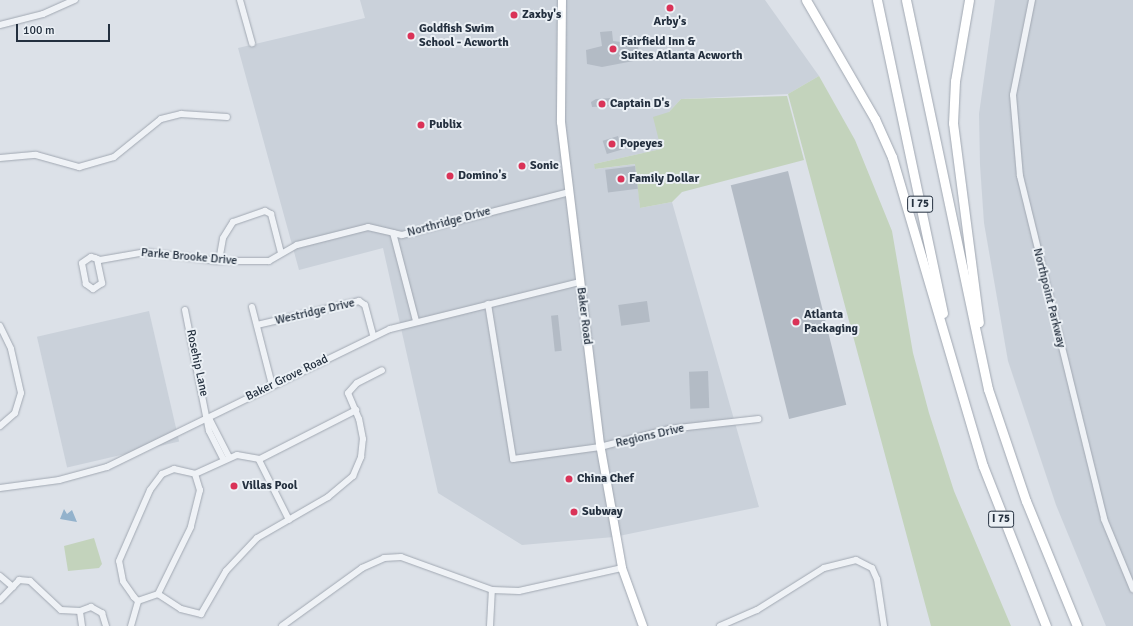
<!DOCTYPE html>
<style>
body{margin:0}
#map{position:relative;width:1133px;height:626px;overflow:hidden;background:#dce1e8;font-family:Signika,sans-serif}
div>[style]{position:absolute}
.built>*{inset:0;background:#cad1da;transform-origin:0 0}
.green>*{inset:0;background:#c3d3bc}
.water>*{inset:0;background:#93b2cc}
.building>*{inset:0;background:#b3bbc5;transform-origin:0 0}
.roads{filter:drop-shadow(0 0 1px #a1a8b2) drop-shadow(0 0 1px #a1a8b2)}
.minor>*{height:6px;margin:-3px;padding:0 3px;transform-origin:3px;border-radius:3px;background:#eff2f6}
.major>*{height:8px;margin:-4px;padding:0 4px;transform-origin:4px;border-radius:4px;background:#fff}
.highway>*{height:9px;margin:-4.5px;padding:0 4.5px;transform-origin:4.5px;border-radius:4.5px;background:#fff}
.dots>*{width:11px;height:11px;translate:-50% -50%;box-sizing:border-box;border:2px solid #ebf0f5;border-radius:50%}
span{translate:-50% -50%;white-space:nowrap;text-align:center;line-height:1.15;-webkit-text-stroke:4px #ebf0f5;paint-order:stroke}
.shield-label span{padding:1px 3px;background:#ebf0f5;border:1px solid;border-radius:3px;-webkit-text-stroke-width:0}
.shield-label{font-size:11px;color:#24303f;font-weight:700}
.poi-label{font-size:12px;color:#24303f;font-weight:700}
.left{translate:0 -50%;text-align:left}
.street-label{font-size:12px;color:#24303f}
.scale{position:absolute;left:16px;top:24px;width:94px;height:18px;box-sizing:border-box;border:2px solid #24303f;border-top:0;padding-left:5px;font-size:12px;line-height:14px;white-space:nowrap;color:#24303f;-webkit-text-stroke:3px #ebf0f5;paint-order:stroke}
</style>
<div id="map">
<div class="built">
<i style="clip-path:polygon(360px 0,765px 0,819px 76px,788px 94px,681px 99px,669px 112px,661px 149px,594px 164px,596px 169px,636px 164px,640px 208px,672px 202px,759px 507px,614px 537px,522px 545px,438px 493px,383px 248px,299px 270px,238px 48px,365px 18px)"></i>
<i style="clip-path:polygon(995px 0,1133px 0,1133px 626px,1106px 626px,1056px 505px,1008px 361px,984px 223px,980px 165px,979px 114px)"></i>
<i style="left:149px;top:311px;width:134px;height:115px;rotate:77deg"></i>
</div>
<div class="green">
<i style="clip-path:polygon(819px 76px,855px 140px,892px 231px,913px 353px,929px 413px,954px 491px,1011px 626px,931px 626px,788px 94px)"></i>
<i style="clip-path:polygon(787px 96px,804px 160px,682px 192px,672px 202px,640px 208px,635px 164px,595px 169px,594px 164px,661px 149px,653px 117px,669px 112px,681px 99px)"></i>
<i style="clip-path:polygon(94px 538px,102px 564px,99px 568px,68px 571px,64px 546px)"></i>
</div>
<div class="water">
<i style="clip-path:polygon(64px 509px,67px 514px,72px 510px,77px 522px,60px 519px)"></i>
</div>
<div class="building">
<i style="clip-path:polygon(612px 31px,613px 41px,638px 44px,639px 60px,602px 67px,587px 64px,586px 50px,602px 46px,600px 32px)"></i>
<i style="clip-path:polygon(612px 98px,613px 106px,592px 107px,591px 102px,596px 99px)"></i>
<i style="left:618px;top:136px;width:14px;height:16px;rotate:73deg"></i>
<i style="left:635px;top:166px;width:23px;height:30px;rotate:83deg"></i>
<i style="left:788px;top:171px;width:241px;height:59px;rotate:76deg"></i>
<i style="left:647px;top:301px;width:21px;height:29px;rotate:82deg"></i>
<i style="left:558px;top:315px;width:36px;height:7px;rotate:84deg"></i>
<i style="left:708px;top:371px;width:37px;height:19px;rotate:88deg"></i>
</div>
<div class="roads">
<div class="minor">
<i style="left:240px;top:0;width:45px;rotate:74.4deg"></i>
<i style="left:1032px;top:0;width:97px;rotate:101.3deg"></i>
<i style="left:1013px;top:95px;width:81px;rotate:85.1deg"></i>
<i style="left:1020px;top:176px;width:353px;rotate:76.2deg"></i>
<i style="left:1104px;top:519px;width:76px;rotate:67.5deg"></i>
<i style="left:0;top:25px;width:44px;rotate:-14.3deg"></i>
<i style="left:43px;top:14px;width:35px;rotate:-24deg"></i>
<i style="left:0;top:158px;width:36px;rotate:-5deg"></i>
<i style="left:36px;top:155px;width:45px;rotate:15.6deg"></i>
<i style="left:79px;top:167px;width:36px;rotate:-16deg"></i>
<i style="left:114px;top:157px;width:60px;rotate:-39deg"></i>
<i style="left:161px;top:119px;width:21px;rotate:-14deg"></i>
<i style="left:181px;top:114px;width:46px;rotate:3.7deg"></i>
<i style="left:97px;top:259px;width:25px;rotate:78deg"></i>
<i style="left:102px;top:283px;width:11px;rotate:146deg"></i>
<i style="left:93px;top:289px;width:9px;rotate:-144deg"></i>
<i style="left:86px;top:284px;width:21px;rotate:-101deg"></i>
<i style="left:82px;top:263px;width:11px;rotate:-34deg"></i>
<i style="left:91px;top:257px;width:4px;rotate:14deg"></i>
<i style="left:95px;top:258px;width:5px;rotate:22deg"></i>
<i style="left:100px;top:260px;width:47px;rotate:-9.9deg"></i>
<i style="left:146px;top:252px;width:72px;rotate:7.2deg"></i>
<i style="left:217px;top:261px;width:52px"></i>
<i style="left:269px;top:261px;width:32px;rotate:-30deg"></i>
<i style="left:297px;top:245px;width:73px;rotate:-14.2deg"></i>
<i style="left:368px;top:227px;width:26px;rotate:13deg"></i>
<i style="left:219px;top:261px;width:23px;rotate:-80deg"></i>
<i style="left:223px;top:238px;width:19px;rotate:-58deg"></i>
<i style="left:233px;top:222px;width:34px;rotate:-19deg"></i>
<i style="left:265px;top:211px;width:7px;rotate:27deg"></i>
<i style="left:271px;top:214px;width:40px;rotate:75.6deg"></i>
<i style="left:488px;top:304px;width:157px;rotate:80.8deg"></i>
<i style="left:513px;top:459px;width:88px;rotate:-7.9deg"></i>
<i style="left:600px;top:447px;width:71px;rotate:-14.6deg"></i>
<i style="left:669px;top:429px;width:90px;rotate:-6.4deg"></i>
<i style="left:252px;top:307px;width:81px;rotate:75.6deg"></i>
<i style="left:185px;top:310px;width:123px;rotate:78.8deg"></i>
<i style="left:209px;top:431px;width:31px;rotate:63deg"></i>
<i style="left:416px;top:321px;width:91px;rotate:-104.6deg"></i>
<i style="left:393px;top:233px;width:9px;rotate:13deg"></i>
<i style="left:402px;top:235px;width:173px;rotate:-14.4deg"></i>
<i style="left:257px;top:325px;width:105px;rotate:-13.2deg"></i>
<i style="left:359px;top:301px;width:7px;rotate:34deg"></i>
<i style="left:365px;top:305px;width:31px;rotate:75deg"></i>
<i style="left:0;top:326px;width:25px;rotate:64deg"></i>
<i style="left:11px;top:349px;width:45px;rotate:77.2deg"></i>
<i style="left:21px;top:393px;width:21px;rotate:107deg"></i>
<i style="left:15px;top:413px;width:20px;rotate:139deg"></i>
<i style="left:209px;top:418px;width:44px;rotate:62.9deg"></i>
<i style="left:259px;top:460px;width:67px;rotate:63.4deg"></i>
<i style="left:195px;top:474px;width:46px;rotate:-24.3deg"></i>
<i style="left:237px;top:455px;width:23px;rotate:10deg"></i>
<i style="left:260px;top:459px;width:108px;rotate:-27deg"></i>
<i style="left:0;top:488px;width:60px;rotate:-7.7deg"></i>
<i style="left:59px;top:480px;width:50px;rotate:-15.2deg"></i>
<i style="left:107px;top:467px;width:315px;rotate:-26deg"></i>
<i style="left:390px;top:329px;width:196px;rotate:-13.9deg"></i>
<i style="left:0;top:576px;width:17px;rotate:40deg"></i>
<i style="left:158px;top:594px;width:21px;rotate:161deg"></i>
<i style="left:138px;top:601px;width:6px;rotate:-135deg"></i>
<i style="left:134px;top:597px;width:19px;rotate:-125deg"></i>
<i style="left:123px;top:581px;width:20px;rotate:-101deg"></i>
<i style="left:119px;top:561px;width:77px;rotate:-66.4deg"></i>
<i style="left:150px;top:490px;width:20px;rotate:-53deg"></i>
<i style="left:162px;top:474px;width:13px;rotate:-23deg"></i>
<i style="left:174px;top:469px;width:22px;rotate:13deg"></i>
<i style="left:195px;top:474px;width:17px;rotate:73deg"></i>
<i style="left:200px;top:490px;width:38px;rotate:104deg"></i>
<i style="left:191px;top:527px;width:75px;rotate:116.2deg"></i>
<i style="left:158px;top:594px;width:27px;rotate:33deg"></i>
<i style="left:181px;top:609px;width:21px;rotate:14deg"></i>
<i style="left:201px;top:614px;width:50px;rotate:-59.8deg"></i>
<i style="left:226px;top:571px;width:45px;rotate:-46.8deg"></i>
<i style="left:257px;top:538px;width:82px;rotate:-30deg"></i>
<i style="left:328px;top:497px;width:33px;rotate:-40deg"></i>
<i style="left:353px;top:476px;width:21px;rotate:-67deg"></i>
<i style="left:361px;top:457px;width:18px;rotate:-84deg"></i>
<i style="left:363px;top:439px;width:20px;rotate:-101deg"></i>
<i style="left:359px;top:419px;width:28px;rotate:-113deg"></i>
<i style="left:348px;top:393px;width:13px;rotate:-48deg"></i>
<i style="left:357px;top:383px;width:28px;rotate:-27deg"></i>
<i style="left:0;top:600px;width:28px;rotate:-46deg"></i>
<i style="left:19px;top:580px;width:11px;rotate:5deg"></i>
<i style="left:30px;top:581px;width:42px;rotate:43.1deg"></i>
<i style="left:61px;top:610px;width:19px;rotate:3deg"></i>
<i style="left:82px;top:626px;width:15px;rotate:-98deg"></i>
<i style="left:80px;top:611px;width:12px;rotate:-20deg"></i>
<i style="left:91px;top:607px;width:13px;rotate:29deg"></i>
<i style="left:102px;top:613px;width:14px;rotate:73deg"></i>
<i style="left:131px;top:626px;width:26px;rotate:-74deg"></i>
<i style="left:282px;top:626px;width:99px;rotate:-35.9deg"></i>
<i style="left:362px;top:568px;width:24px;rotate:-24deg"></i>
<i style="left:384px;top:558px;width:17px;rotate:-3deg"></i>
<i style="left:401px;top:557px;width:97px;rotate:19.9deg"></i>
<i style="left:492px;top:590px;width:27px;rotate:2deg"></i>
<i style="left:519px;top:591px;width:106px;rotate:-12.6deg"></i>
<i style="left:490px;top:626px;width:36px;rotate:-87deg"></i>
<i style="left:720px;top:626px;width:40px;rotate:-23.4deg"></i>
<i style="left:757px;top:610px;width:79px;rotate:-32.1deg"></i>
<i style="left:824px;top:568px;width:33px;rotate:-14deg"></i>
<i style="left:856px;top:560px;width:18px;rotate:27deg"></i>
<i style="left:872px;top:568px;width:12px;rotate:66deg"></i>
<i style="left:877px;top:579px;width:48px;rotate:81.5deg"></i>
</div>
<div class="major">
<i style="left:562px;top:0;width:122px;rotate:90.5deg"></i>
<i style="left:561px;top:122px;width:324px;rotate:83.1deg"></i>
<i style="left:600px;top:444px;width:126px;rotate:79.9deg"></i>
<i style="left:622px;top:568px;width:62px;rotate:70.1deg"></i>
</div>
<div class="highway">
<i style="left:806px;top:0;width:138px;rotate:59.9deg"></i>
<i style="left:875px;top:119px;width:42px;rotate:65.9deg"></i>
<i style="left:892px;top:157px;width:322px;rotate:73.6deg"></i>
<i style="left:983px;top:466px;width:172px;rotate:68.5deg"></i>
<i style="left:877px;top:0;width:320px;rotate:78.1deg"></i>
<i style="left:906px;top:0;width:398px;rotate:78.1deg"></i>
<i style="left:988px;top:389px;width:118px;rotate:71.3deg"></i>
<i style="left:1026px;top:501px;width:135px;rotate:67.8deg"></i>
<i style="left:969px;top:0;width:82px;rotate:99.8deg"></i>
<i style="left:955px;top:81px;width:42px;rotate:92.7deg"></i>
<i style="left:953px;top:123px;width:201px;rotate:82.6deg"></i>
</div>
</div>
<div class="dots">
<i style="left:670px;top:8px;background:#da3358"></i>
<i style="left:514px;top:15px;background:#da3358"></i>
<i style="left:411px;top:36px;background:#da3358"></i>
<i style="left:613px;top:49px;background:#da3358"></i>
<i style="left:602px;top:104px;background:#da3358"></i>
<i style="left:421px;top:125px;background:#da3358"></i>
<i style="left:612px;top:144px;background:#da3358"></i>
<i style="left:522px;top:166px;background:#da3358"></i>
<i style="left:450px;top:176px;background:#da3358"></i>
<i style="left:621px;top:179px;background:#da3358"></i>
<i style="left:796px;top:322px;background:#da3358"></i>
<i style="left:569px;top:479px;background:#da3358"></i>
<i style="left:234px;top:486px;background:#da3358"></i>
<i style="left:574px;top:512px;background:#da3358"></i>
</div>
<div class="shield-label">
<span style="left:920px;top:204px">I 75</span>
<span style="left:1001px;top:519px">I 75</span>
</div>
<div class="poi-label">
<span class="left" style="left:522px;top:15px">Zaxby's</span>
<span style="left:670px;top:22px">Arby's</span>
<span class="left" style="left:419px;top:36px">Goldfish Swim<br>School - Acworth</span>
<span class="left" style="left:621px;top:49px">Fairfield Inn &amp;<br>Suites Atlanta Acworth</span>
<span class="left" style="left:610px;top:104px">Captain D's</span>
<span class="left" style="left:429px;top:125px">Publix</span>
<span class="left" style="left:620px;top:144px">Popeyes</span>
<span class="left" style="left:530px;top:166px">Sonic</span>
<span class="left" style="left:458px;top:176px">Domino's</span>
<span class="left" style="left:629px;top:179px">Family Dollar</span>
<span class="left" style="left:804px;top:322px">Atlanta<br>Packaging</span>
<span class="left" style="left:577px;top:479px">China Chef</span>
<span class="left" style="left:242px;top:486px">Villas Pool</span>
<span class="left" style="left:582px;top:512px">Subway</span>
</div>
<div class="street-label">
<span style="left:449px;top:222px;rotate:-15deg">Northridge Drive</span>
<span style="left:189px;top:257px;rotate:5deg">Parke Brooke Drive</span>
<span style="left:1049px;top:298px;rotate:76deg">Northpoint Parkway</span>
<span style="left:315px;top:312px;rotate:-13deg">Westridge Drive</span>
<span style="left:584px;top:316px;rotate:83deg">Baker Road</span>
<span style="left:197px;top:363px;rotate:78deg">Rosehip Lane</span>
<span style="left:287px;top:378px;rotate:-26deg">Baker Grove Road</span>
<span style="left:650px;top:436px;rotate:-13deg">Regions Drive</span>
</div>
<div class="scale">100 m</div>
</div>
